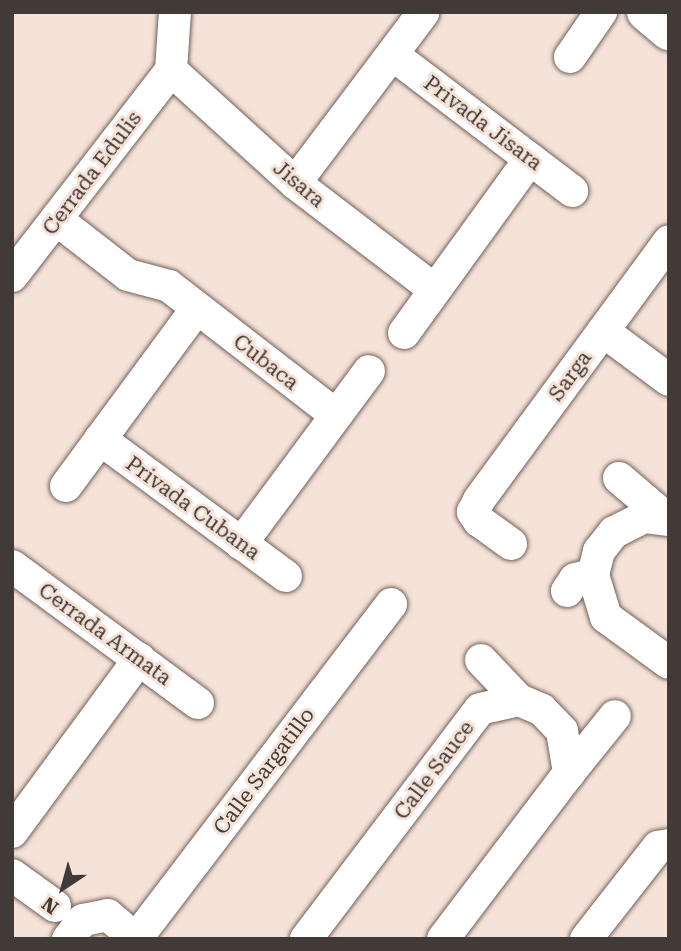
<!DOCTYPE html>
<style>
body{margin:0}
#map{position:relative;width:681px;height:951px;overflow:hidden;background:#f5e2d8;font-family:"Roboto Serif",serif}
div>[style]{position:absolute}
.roads{filter:drop-shadow(0 0 2px #726159) drop-shadow(0 0 2px #726159)}
.minor>*{height:32px;margin:-16px;padding:0 16px;transform-origin:16px;border-radius:16px;background:#fff}
.tertiary>*{height:38px;margin:-19px;padding:0 19px;transform-origin:19px;border-radius:19px;background:#fff}
span{translate:-50% -50%;white-space:nowrap;text-align:center;line-height:1.15;-webkit-text-stroke:6px #f5e2d8;paint-order:stroke}
.street-label{font-size:21px;color:#423a36}
.frame{position:absolute;inset:0;border:14px solid #423a36;pointer-events:none}
.north{position:absolute;left:28px;top:853px;width:70px;height:70px;-webkit-text-stroke:5px #f5e2d8;paint-order:stroke;rotate:216deg;font-size:19px;font-weight:700;line-height:28px;text-align:center;color:#423a36}
.north::after{content:'';display:block;margin:auto;width:24px;height:32px;background:#423a36;clip-path:polygon(50% 0,100% 100%,50% 72%,0 100%)}
</style>
<div id="map">
<div class="roads">
<div class="minor">
<i style="left:393px;top:55px;width:225px;rotate:37.2deg"></i>
<i style="left:570px;top:57px;width:55px;rotate:-55.4deg"></i>
<i style="left:171px;top:70px;width:168px;rotate:42.3deg"></i>
<i style="left:295px;top:183px;width:176px;rotate:37.4deg"></i>
<i style="left:295px;top:183px;width:213px;rotate:-53deg"></i>
<i style="left:56px;top:219px;width:91px;rotate:37.9deg"></i>
<i style="left:128px;top:275px;width:42px;rotate:15deg"></i>
<i style="left:169px;top:286px;width:211px;rotate:37.7deg"></i>
<i style="left:12px;top:276px;width:260px;rotate:-52.3deg"></i>
<i style="left:171px;top:70px;width:58px;rotate:-86.1deg"></i>
<i style="left:603px;top:331px;width:82px;rotate:36.6deg"></i>
<i style="left:404px;top:333px;width:215px;rotate:-54.1deg"></i>
<i style="left:100px;top:439px;width:231px;rotate:36.4deg"></i>
<i style="left:619px;top:478px;width:62px;rotate:40.4deg"></i>
<i style="left:66px;top:486px;width:221px;rotate:-53.6deg"></i>
<i style="left:669px;top:520px;width:25px;rotate:-173deg"></i>
<i style="left:644px;top:517px;width:34px;rotate:153deg"></i>
<i style="left:614px;top:532px;width:24px;rotate:128deg"></i>
<i style="left:599px;top:551px;width:25px;rotate:104deg"></i>
<i style="left:593px;top:575px;width:44px;rotate:72.8deg"></i>
<i style="left:606px;top:617px;width:78px;rotate:36.1deg"></i>
<i style="left:241px;top:544px;width:215px;rotate:-53.5deg"></i>
<i style="left:511px;top:544px;width:39px;rotate:-144deg"></i>
<i style="left:479px;top:521px;width:11px;rotate:-124deg"></i>
<i style="left:473px;top:512px;width:13px;rotate:-63deg"></i>
<i style="left:479px;top:500px;width:321px;rotate:-53.7deg"></i>
<i style="left:12px;top:566px;width:231px;rotate:36.4deg"></i>
<i style="left:567px;top:591px;width:14px;rotate:-56deg"></i>
<i style="left:575px;top:579px;width:18px;rotate:-13deg"></i>
<i style="left:481px;top:660px;width:55px;rotate:46.5deg"></i>
<i style="left:569px;top:773px;width:73px;rotate:-51.1deg"></i>
<i style="left:12px;top:832px;width:215px;rotate:-53.7deg"></i>
<i style="left:12px;top:875px;width:53px;rotate:35.8deg"></i>
<i style="left:68px;top:939px;width:24px;rotate:-52deg"></i>
<i style="left:83px;top:920px;width:25px;rotate:-11deg"></i>
<i style="left:108px;top:915px;width:37px;rotate:41deg"></i>
<i style="left:136px;top:939px;width:421px;rotate:-52.7deg"></i>
<i style="left:306px;top:939px;width:288px;rotate:-52.9deg"></i>
<i style="left:480px;top:709px;width:40px;rotate:-13deg"></i>
<i style="left:519px;top:700px;width:25px;rotate:23deg"></i>
<i style="left:542px;top:710px;width:29px;rotate:46deg"></i>
<i style="left:562px;top:731px;width:43px;rotate:80.5deg"></i>
<i style="left:569px;top:773px;width:208px;rotate:127.2deg"></i>
<i style="left:586px;top:939px;width:117px;rotate:-52deg"></i>
<i style="left:658px;top:847px;width:11px;rotate:-10deg"></i>
</div>
<div class="tertiary">
<i style="left:646px;top:12px;width:30px;rotate:40deg"></i>
</div>
</div>
<div class="street-label">
<span style="left:483px;top:123px;rotate:37deg">Privada Jisara</span>
<span style="left:92px;top:173px;rotate:-53deg">Cerrada Edulis</span>
<span style="left:299px;top:184px;rotate:40deg">Jisara</span>
<span style="left:266px;top:362px;rotate:38deg">Cubaca</span>
<span style="left:570px;top:376px;rotate:-54deg">Sarga</span>
<span style="left:193px;top:508px;rotate:36deg">Privada Cubana</span>
<span style="left:105px;top:634px;rotate:36deg">Cerrada Armata</span>
<span style="left:434px;top:770px;rotate:-53deg">Calle Sauce</span>
<span style="left:264px;top:771px;rotate:-53deg">Calle Sargatillo</span>
</div>
<div class="frame"></div>
<div class="north">N</div>
</div>
